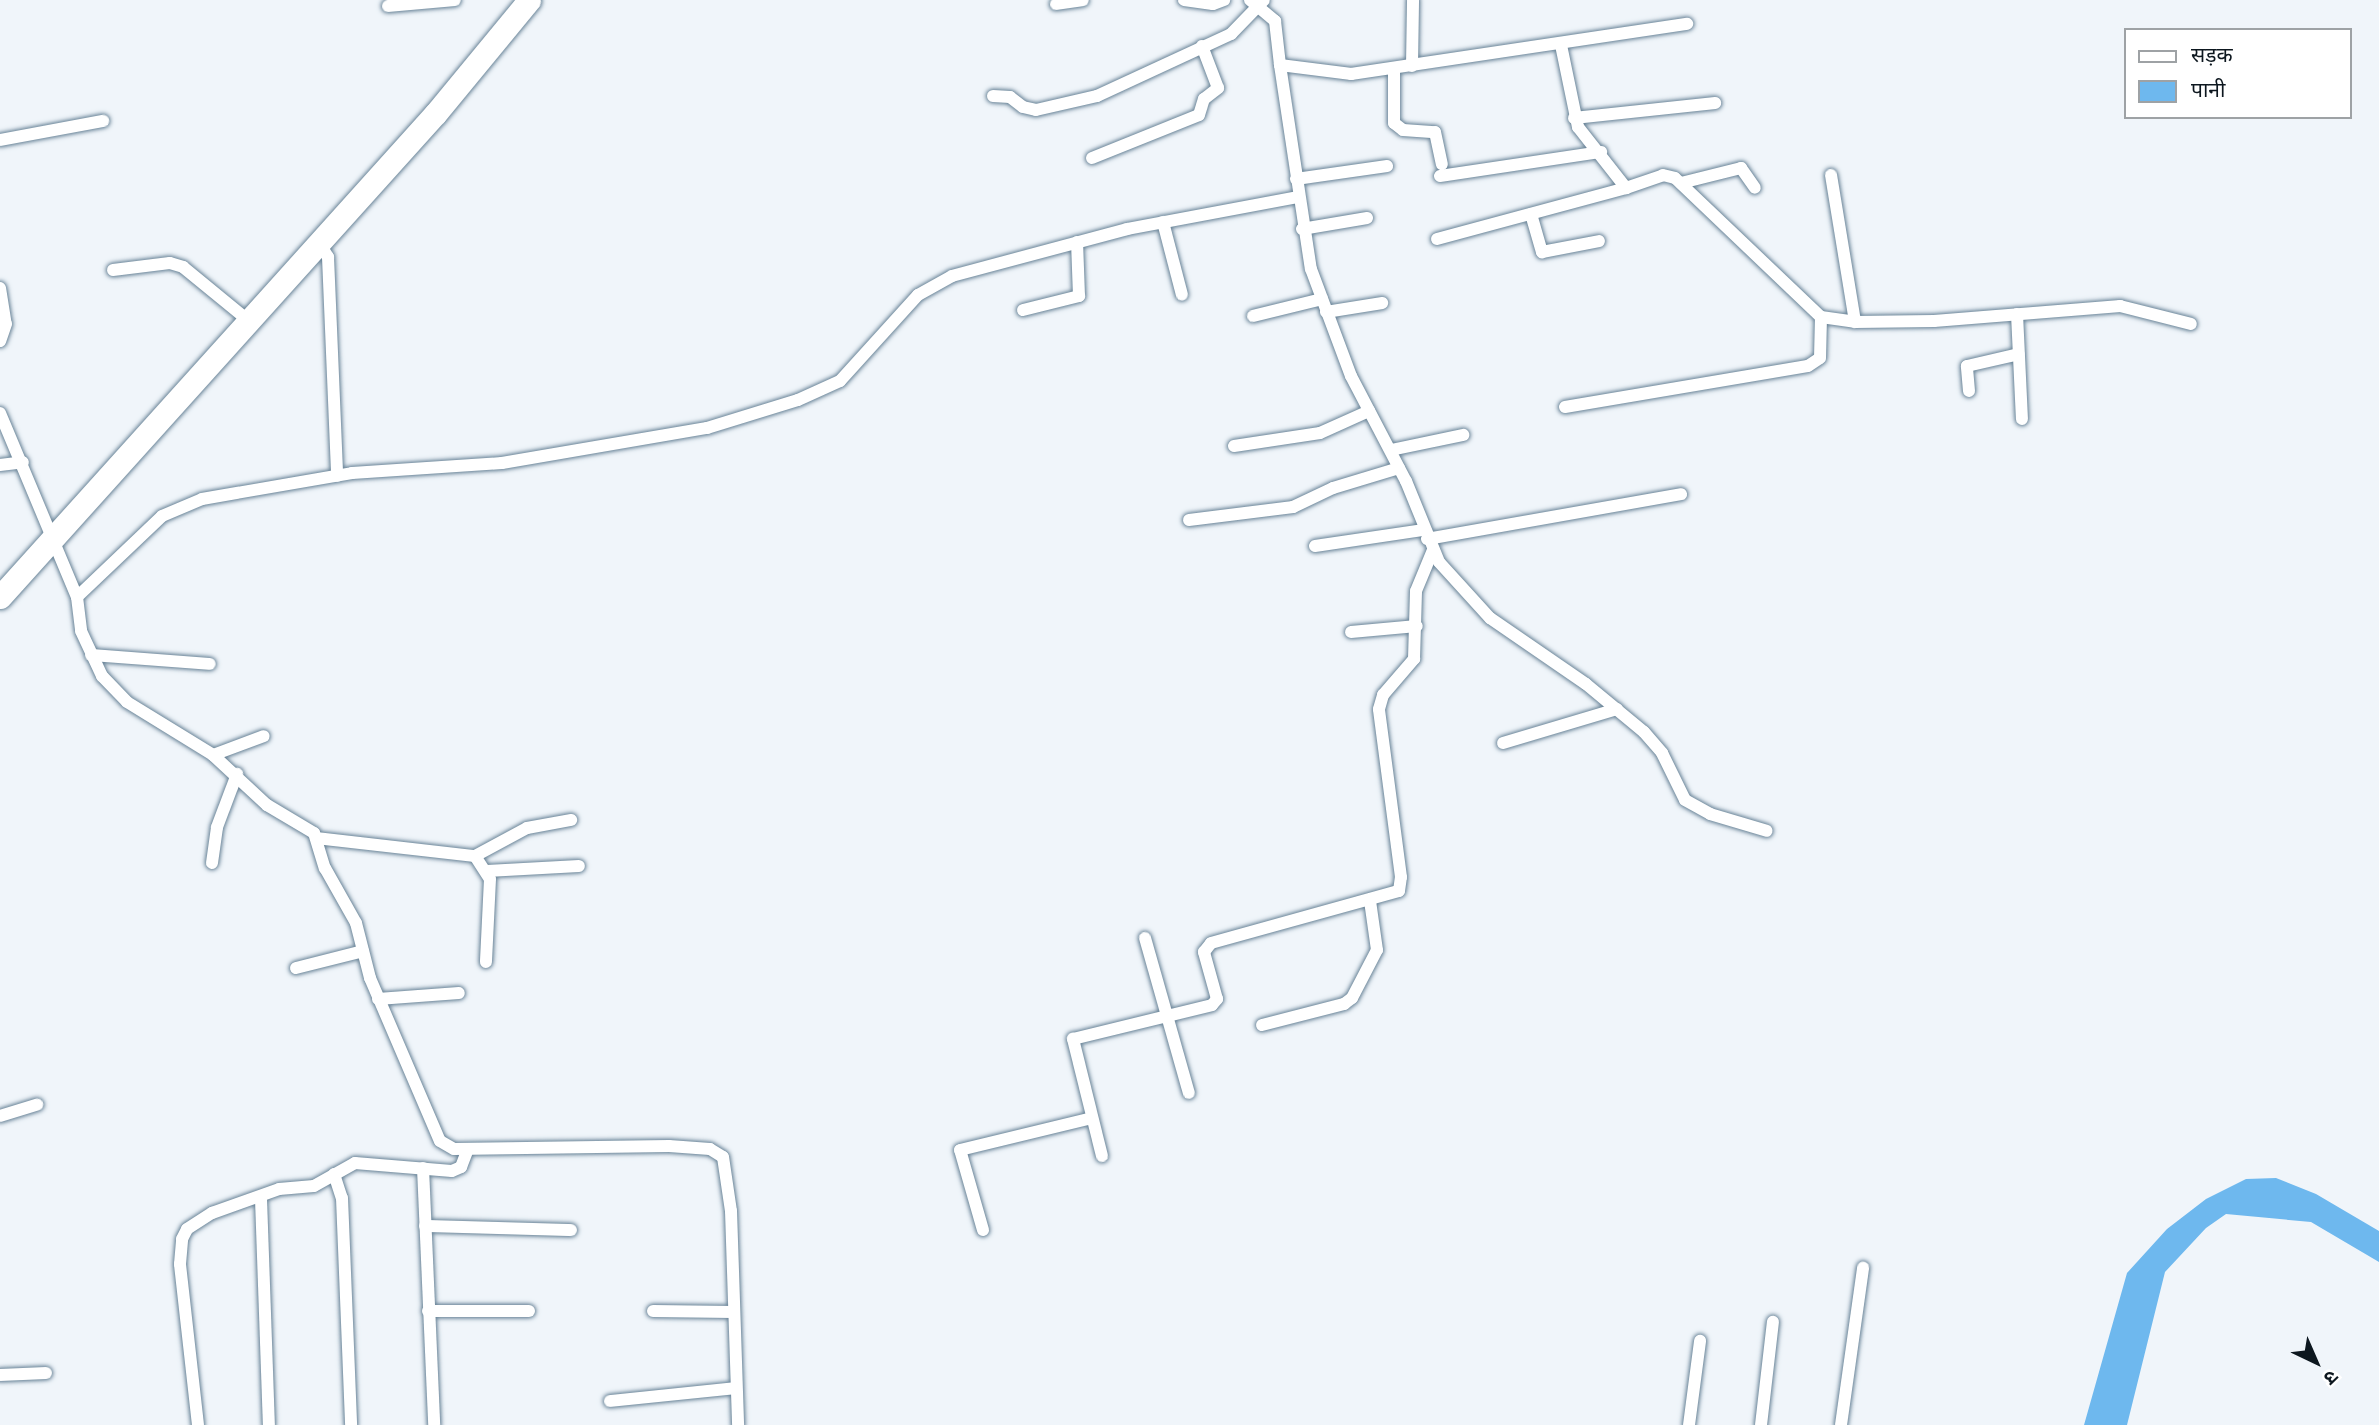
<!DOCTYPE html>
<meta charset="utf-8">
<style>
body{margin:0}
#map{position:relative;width:2379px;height:1425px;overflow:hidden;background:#f0f5fa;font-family:Figtree,"Noto Sans Devanagari",sans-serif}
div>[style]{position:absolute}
.water>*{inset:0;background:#6eb8ee}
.roads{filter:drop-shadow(0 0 2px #688397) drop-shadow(0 0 2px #688397)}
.street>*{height:12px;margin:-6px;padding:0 6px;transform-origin:6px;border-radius:6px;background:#fff}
.highway>*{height:23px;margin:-11.5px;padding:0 11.5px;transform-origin:11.5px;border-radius:11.5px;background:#fff}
span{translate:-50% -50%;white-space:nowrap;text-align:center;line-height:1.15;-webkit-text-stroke:6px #fff;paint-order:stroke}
.legend{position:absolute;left:2124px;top:28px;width:228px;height:91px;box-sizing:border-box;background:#fff;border:2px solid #9ea2a5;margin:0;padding:9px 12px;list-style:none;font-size:21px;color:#0d171f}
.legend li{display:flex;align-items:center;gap:14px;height:35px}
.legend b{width:35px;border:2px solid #9ea2a5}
.north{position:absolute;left:2281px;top:1327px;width:70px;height:70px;-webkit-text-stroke:5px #fff;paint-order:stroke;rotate:136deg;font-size:19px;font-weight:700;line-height:28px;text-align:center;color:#0d171f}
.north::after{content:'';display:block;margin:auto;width:24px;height:32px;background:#0d171f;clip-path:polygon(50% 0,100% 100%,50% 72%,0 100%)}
</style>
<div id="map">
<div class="water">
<i style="clip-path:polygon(2276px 1178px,2316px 1194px,2379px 1231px,2379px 1262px,2311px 1222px,2226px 1214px,2206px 1228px,2165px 1272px,2127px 1425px,2084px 1425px,2127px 1273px,2167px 1229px,2206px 1199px,2246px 1179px)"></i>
</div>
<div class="roads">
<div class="street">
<i style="left:1184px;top:0;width:29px;rotate:8deg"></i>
<i style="left:1213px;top:4px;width:12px;rotate:-20deg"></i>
<i style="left:1250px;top:0;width:33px;rotate:40deg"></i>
<i style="left:1275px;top:21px;width:44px;rotate:83.5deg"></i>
<i style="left:1280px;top:65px;width:72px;rotate:7.2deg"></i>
<i style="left:1351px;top:74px;width:340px;rotate:-8.5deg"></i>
<i style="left:1056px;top:4px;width:27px;rotate:-8deg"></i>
<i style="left:388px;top:6px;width:67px;rotate:-5.1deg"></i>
<i style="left:1561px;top:45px;width:84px;rotate:78.3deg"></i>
<i style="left:1578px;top:127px;width:78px;rotate:51.8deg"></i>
<i style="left:1626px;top:188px;width:39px;rotate:-19deg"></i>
<i style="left:1663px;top:175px;width:12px;rotate:14deg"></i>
<i style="left:1675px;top:178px;width:202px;rotate:43.6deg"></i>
<i style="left:1821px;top:317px;width:34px;rotate:8deg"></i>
<i style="left:1855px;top:322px;width:79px;rotate:-0.7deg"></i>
<i style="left:1934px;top:321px;width:187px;rotate:-4.6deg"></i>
<i style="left:2120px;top:306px;width:73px;rotate:14.2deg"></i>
<i style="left:1280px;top:65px;width:206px;rotate:81.4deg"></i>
<i style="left:1311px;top:269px;width:114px;rotate:69.5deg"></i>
<i style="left:1351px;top:376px;width:119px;rotate:62.4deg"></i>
<i style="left:1406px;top:481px;width:87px;rotate:67.8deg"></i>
<i style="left:1439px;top:562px;width:76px;rotate:47.7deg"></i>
<i style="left:1490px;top:618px;width:116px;rotate:34.5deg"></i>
<i style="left:1586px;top:684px;width:75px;rotate:39.6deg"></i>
<i style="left:1644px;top:732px;width:28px;rotate:49deg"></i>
<i style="left:1662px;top:753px;width:52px;rotate:63.9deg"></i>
<i style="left:1685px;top:800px;width:29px;rotate:29deg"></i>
<i style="left:1710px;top:814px;width:59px;rotate:16.6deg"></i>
<i style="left:1412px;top:66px;width:66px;rotate:-89.1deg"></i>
<i style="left:1394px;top:69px;width:54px;rotate:90deg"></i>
<i style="left:1394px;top:123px;width:11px;rotate:38deg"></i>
<i style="left:1403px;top:130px;width:32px;rotate:4deg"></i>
<i style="left:1435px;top:132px;width:33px;rotate:78deg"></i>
<i style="left:993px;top:96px;width:17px;rotate:3deg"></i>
<i style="left:1010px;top:97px;width:16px;rotate:38deg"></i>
<i style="left:1023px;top:107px;width:13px;rotate:13deg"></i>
<i style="left:1036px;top:110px;width:63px;rotate:-12.9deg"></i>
<i style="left:1097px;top:96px;width:148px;rotate:-24.8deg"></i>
<i style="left:1231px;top:34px;width:47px;rotate:-45.9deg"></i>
<i style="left:1574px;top:118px;width:142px;rotate:-6.1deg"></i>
<i style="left:0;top:140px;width:105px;rotate:-10.5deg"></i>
<i style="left:1092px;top:158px;width:115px;rotate:-21.9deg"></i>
<i style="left:1199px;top:115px;width:17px;rotate:-73deg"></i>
<i style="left:1204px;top:99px;width:18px;rotate:-38deg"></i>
<i style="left:1218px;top:88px;width:45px;rotate:-110.9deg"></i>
<i style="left:1831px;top:175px;width:149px;rotate:80.7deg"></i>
<i style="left:1440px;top:176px;width:163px;rotate:-8.5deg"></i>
<i style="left:1296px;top:179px;width:92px;rotate:-8.1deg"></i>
<i style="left:1681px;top:183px;width:62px;rotate:-14deg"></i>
<i style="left:1741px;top:168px;width:24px;rotate:55deg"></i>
<i style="left:1531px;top:214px;width:40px;rotate:74deg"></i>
<i style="left:1542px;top:252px;width:58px;rotate:-10.9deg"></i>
<i style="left:1163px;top:222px;width:75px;rotate:75.4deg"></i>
<i style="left:1302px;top:229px;width:66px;rotate:-9.6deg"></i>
<i style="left:1437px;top:239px;width:196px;rotate:-15.1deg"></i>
<i style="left:319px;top:243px;width:17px;rotate:57deg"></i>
<i style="left:328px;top:257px;width:219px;rotate:87.6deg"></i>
<i style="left:113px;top:270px;width:57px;rotate:-7deg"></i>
<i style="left:170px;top:263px;width:14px;rotate:17deg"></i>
<i style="left:183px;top:267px;width:85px;rotate:39.3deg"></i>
<i style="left:0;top:288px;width:36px;rotate:81deg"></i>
<i style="left:6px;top:324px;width:18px;rotate:109deg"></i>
<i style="left:1023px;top:310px;width:58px;rotate:-14deg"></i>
<i style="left:1079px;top:296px;width:54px;rotate:-92.1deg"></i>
<i style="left:1326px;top:312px;width:57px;rotate:-9.1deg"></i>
<i style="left:2017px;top:314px;width:105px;rotate:87.3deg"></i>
<i style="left:1253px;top:316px;width:71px;rotate:-13.8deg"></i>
<i style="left:1969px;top:391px;width:25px;rotate:-95deg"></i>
<i style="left:1967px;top:366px;width:53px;rotate:-13deg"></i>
<i style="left:1565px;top:407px;width:246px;rotate:-9.6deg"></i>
<i style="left:1808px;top:366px;width:14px;rotate:-34deg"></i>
<i style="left:1820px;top:358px;width:41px;rotate:-88.6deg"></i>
<i style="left:0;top:413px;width:199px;rotate:67.3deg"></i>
<i style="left:77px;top:597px;width:34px;rotate:83deg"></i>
<i style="left:81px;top:631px;width:50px;rotate:65deg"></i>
<i style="left:102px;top:676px;width:36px;rotate:46deg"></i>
<i style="left:127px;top:702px;width:101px;rotate:31.6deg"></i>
<i style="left:213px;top:755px;width:74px;rotate:42.8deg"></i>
<i style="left:267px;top:805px;width:55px;rotate:30.8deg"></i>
<i style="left:314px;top:833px;width:37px;rotate:73deg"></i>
<i style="left:325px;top:868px;width:63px;rotate:60.6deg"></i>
<i style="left:356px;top:923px;width:57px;rotate:75.7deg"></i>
<i style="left:370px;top:978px;width:177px;rotate:66.8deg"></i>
<i style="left:440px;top:1141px;width:16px;rotate:30deg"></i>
<i style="left:454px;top:1149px;width:215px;rotate:-0.8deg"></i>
<i style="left:669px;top:1146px;width:41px;rotate:4.2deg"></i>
<i style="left:710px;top:1149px;width:15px;rotate:32deg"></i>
<i style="left:723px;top:1157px;width:55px;rotate:81.6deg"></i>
<i style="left:731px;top:1211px;width:214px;rotate:88.1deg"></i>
<i style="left:1234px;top:446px;width:87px;rotate:-8.6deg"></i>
<i style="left:1320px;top:433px;width:54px;rotate:-24.2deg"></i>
<i style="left:1391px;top:450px;width:74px;rotate:-11.8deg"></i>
<i style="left:0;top:465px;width:23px;rotate:-7deg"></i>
<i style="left:1189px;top:520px;width:105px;rotate:-7.1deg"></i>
<i style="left:1293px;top:507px;width:44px;rotate:-25.4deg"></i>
<i style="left:1333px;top:488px;width:69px;rotate:-16.9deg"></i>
<i style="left:1427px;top:539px;width:258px;rotate:-10deg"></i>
<i style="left:1315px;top:546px;width:110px;rotate:-8.4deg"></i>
<i style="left:77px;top:597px;width:117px;rotate:-43.6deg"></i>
<i style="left:162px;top:516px;width:43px;rotate:-23deg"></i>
<i style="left:202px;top:499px;width:152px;rotate:-9.8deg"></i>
<i style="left:352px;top:473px;width:150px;rotate:-3.8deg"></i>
<i style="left:502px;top:463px;width:208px;rotate:-9.7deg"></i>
<i style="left:707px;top:428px;width:95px;rotate:-17.1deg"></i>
<i style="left:798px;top:400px;width:46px;rotate:-24.3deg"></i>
<i style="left:840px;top:381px;width:116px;rotate:-47.8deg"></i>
<i style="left:918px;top:295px;width:39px;rotate:-29deg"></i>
<i style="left:952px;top:276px;width:181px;rotate:-15deg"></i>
<i style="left:1127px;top:229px;width:174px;rotate:-10.6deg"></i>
<i style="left:1351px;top:632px;width:66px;rotate:-5.2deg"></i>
<i style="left:91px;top:655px;width:119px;rotate:4.3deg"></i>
<i style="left:1503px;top:743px;width:119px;rotate:-16.6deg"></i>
<i style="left:213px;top:755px;width:54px;rotate:-20.4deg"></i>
<i style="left:316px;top:838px;width:160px;rotate:6.5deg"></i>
<i style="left:475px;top:856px;width:27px;rotate:57deg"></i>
<i style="left:490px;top:879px;width:83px;rotate:92.8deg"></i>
<i style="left:475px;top:856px;width:59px;rotate:-28.3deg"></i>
<i style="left:527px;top:828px;width:45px;rotate:-10.3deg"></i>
<i style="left:212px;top:863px;width:36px;rotate:-82deg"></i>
<i style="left:217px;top:827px;width:57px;rotate:-69.3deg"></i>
<i style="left:487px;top:871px;width:92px;rotate:-3.1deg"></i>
<i style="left:1145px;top:938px;width:161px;rotate:74.2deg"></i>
<i style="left:296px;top:968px;width:69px;rotate:-14.2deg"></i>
<i style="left:378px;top:999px;width:81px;rotate:-4.2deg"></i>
<i style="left:1262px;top:1025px;width:85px;rotate:-14.4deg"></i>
<i style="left:1344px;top:1004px;width:10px;rotate:-37deg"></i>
<i style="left:1352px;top:998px;width:54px;rotate:-62.5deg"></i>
<i style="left:1377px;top:950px;width:49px;rotate:-98.1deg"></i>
<i style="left:0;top:1116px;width:39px;rotate:-17deg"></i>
<i style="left:1102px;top:1156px;width:121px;rotate:-103.9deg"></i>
<i style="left:1073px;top:1039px;width:143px;rotate:-13.7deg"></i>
<i style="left:1212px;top:1005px;width:8px;rotate:-50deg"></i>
<i style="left:1217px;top:999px;width:49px;rotate:-105.5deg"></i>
<i style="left:1204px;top:952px;width:11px;rotate:-52deg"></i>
<i style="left:1211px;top:943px;width:195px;rotate:-15.5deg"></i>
<i style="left:1399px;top:891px;width:14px;rotate:-82deg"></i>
<i style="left:1401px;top:877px;width:169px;rotate:-97.5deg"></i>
<i style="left:1379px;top:709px;width:15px;rotate:-74deg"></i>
<i style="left:1383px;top:695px;width:48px;rotate:-49.3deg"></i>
<i style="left:1414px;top:659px;width:68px;rotate:-88.3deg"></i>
<i style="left:1416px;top:591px;width:44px;rotate:-67.5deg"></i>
<i style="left:423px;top:1168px;width:257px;rotate:87.5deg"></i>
<i style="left:334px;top:1174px;width:25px;rotate:72deg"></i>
<i style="left:342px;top:1198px;width:227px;rotate:87.7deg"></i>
<i style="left:261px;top:1199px;width:226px;rotate:88deg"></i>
<i style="left:425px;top:1226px;width:146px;rotate:1.6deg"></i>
<i style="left:983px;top:1230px;width:83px;rotate:-106deg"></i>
<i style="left:960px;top:1150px;width:136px;rotate:-13.6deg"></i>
<i style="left:428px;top:1311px;width:101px"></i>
<i style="left:653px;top:1311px;width:80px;rotate:0.7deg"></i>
<i style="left:0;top:1375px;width:46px;rotate:-2.5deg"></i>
<i style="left:610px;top:1401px;width:126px;rotate:-5.9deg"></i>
<i style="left:198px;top:1425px;width:162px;rotate:-96.4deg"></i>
<i style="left:180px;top:1264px;width:25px;rotate:-85deg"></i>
<i style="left:182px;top:1239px;width:11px;rotate:-63deg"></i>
<i style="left:187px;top:1229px;width:30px;rotate:-33deg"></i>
<i style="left:212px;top:1213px;width:71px;rotate:-19.7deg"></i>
<i style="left:279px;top:1189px;width:35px;rotate:-5deg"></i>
<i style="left:314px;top:1186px;width:47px;rotate:-29.3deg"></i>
<i style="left:355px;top:1163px;width:97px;rotate:4.7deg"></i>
<i style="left:452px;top:1171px;width:10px;rotate:-24deg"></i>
<i style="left:461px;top:1167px;width:19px;rotate:-69deg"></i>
<i style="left:1689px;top:1425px;width:85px;rotate:-82.5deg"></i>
<i style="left:1761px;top:1425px;width:104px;rotate:-83.4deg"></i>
<i style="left:1841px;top:1425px;width:159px;rotate:-82deg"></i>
</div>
<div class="highway">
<i style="left:0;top:597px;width:651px;rotate:-47.99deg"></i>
<i style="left:436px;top:113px;width:146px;rotate:-50.5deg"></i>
</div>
</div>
<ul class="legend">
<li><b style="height:9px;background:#fff"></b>सड़क</li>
<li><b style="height:19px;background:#6eb8ee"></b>पानी</li>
</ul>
<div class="north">उ</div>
</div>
